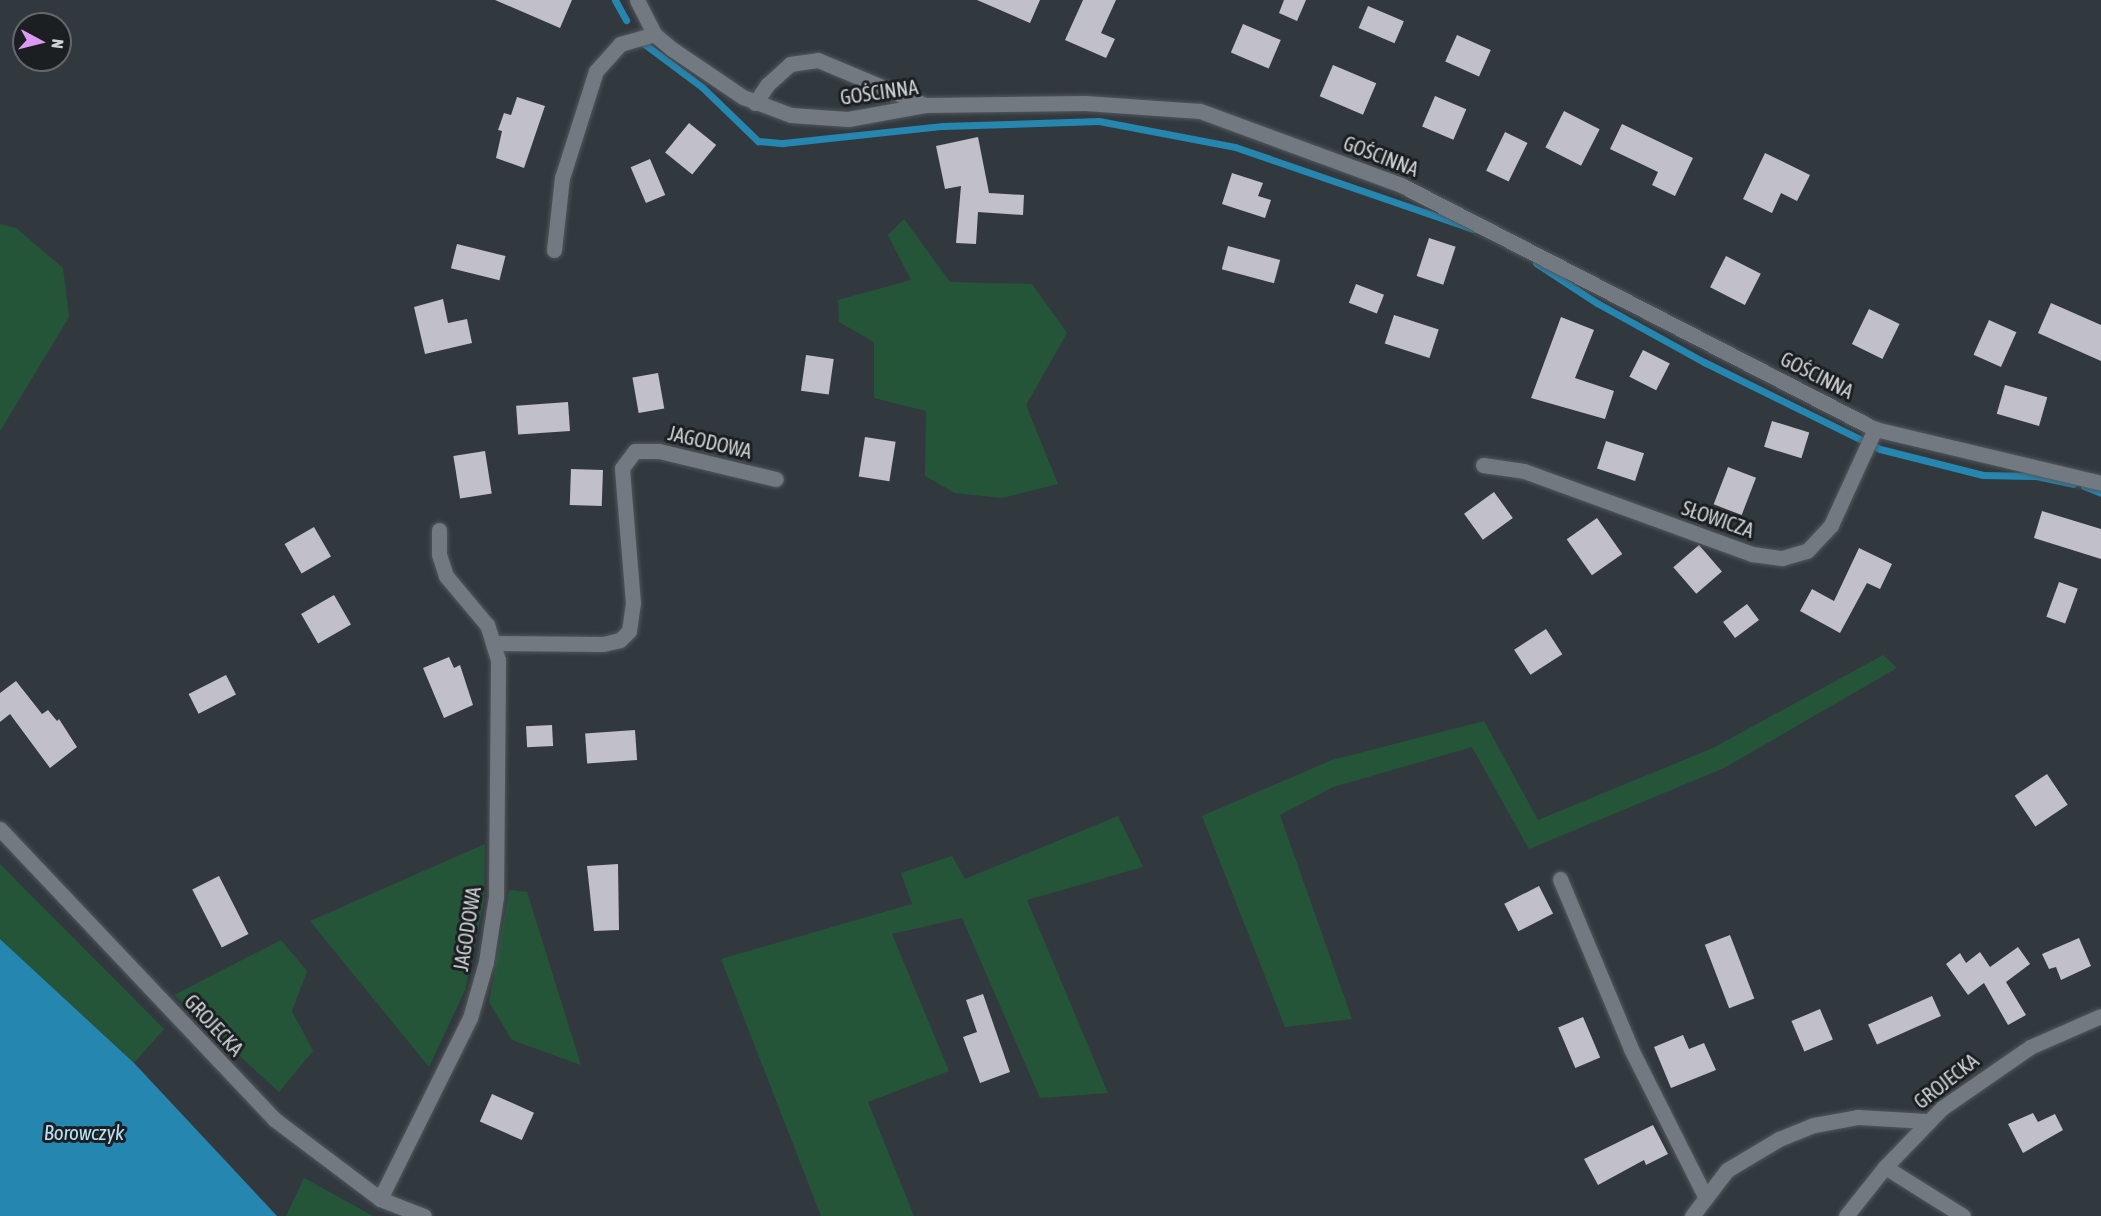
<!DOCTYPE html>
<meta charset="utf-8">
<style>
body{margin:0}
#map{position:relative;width:2101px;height:1216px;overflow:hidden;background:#32393e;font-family:"Asap Condensed",sans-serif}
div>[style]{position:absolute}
.green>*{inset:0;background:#255538}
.water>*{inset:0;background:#2586b0}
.stream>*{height:7px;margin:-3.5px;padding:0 3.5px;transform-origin:3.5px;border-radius:3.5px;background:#2586b0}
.building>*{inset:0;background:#c1bfc8;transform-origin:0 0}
.roads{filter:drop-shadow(0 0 2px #51565b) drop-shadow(0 0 2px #51565b)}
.minor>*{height:15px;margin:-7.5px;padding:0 7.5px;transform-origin:7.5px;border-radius:7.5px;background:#727980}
span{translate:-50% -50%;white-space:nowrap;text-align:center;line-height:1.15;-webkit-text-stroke:6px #1c1f22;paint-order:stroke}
.street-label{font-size:20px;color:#d0d4d8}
.water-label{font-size:21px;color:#b5e0f7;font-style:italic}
.north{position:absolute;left:12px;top:12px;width:60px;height:60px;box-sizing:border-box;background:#1c1f22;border:2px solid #64676b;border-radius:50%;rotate:97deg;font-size:16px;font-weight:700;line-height:24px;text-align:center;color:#d0d4d8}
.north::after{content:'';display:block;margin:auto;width:21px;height:27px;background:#dd99f3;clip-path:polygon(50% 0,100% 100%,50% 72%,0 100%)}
</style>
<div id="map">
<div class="green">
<i style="clip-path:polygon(904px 219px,950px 282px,1032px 284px,1067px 333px,1026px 405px,1058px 484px,1002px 498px,955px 493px,925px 476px,926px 411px,874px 398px,874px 342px,839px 322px,838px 300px,911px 280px,888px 235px)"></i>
<i style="clip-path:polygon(0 224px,16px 228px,63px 268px,69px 317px,0 431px)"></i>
<i style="clip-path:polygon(1883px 655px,1897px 668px,1724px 768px,1529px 849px,1472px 747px,1333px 787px,1280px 815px,1352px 1019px,1285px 1027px,1202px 816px,1332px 760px,1484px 721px,1538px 820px,1713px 748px)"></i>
<i style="clip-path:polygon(1118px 816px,1143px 867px,1027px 900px,1108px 1093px,1040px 1098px,962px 918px,892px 934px,949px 1071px,868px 1102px,914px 1216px,821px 1216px,721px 959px,912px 904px,901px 873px,952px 856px,965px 879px)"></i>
<i style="clip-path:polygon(485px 844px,484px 901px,465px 990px,429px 1067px,310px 921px)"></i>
<i style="clip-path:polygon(0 864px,164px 1029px,134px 1063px,0 939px)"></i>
<i style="clip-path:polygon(509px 890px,527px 892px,581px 1065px,512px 1040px,489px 1002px)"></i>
<i style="clip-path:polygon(281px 940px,307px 971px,292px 1011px,313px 1051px,279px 1092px,174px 995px)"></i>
<i style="clip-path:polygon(304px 1178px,373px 1216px,286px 1216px)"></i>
</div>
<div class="water">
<i style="clip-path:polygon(0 939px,134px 1063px,277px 1216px,0 1216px)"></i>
</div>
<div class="stream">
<i style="left:615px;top:0;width:23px;rotate:61deg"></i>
<i style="left:643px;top:43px;width:74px;rotate:36.7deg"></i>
<i style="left:702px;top:87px;width:78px;rotate:44deg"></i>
<i style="left:758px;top:141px;width:25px;rotate:5deg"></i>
<i style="left:783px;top:143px;width:161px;rotate:-6.1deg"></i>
<i style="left:943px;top:126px;width:156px;rotate:-1.8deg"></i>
<i style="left:1099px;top:121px;width:138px;rotate:10.8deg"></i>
<i style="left:1235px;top:147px;width:252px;rotate:19deg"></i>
<i style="left:1536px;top:263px;width:73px;rotate:33.3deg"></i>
<i style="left:1597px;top:303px;width:122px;rotate:28.9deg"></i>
<i style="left:1704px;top:362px;width:196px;rotate:26.3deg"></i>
<i style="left:1880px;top:449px;width:106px;rotate:14.2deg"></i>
<i style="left:1983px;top:475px;width:53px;rotate:1.1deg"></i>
<i style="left:2036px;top:476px;width:38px;rotate:12deg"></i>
<i style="left:2084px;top:486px;width:18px;rotate:22deg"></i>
</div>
<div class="building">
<i style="clip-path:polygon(495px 0,572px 0,560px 28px)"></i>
<i style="clip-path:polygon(977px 0,1040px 0,1030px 23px)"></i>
<i style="clip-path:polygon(1083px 0,1116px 0,1101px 33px,1115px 39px,1106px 58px,1065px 40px)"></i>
<i style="clip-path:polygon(1284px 0,1306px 0,1297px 21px,1279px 13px)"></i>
<i style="left:1368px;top:6px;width:39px;height:24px;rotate:23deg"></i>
<i style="left:1243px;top:24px;width:41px;height:31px;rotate:23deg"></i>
<i style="left:1457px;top:35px;width:37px;height:29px;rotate:24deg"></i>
<i style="left:1333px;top:65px;width:47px;height:34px;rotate:23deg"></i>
<i style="left:1435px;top:96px;width:34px;height:33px;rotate:23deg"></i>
<i style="clip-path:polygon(517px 97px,545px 106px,524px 168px,496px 158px,502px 131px,498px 130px,504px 113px,511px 115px)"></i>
<i style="left:1564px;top:111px;width:40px;height:41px;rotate:27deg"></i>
<i style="left:689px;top:123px;width:35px;height:38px;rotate:39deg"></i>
<i style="clip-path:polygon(1622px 124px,1693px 158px,1675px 196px,1652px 185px,1658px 172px,1610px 149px)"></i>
<i style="left:1505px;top:132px;width:25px;height:43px;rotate:26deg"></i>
<i style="clip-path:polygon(978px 137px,989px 193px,1024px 195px,1023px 215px,978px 212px,976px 244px,956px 243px,961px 186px,945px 189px,936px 146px)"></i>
<i style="clip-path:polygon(1765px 153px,1810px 175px,1797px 201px,1781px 193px,1772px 213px,1743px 199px)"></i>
<i style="left:650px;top:159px;width:39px;height:21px;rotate:67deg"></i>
<i style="clip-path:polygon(1232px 173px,1263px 183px,1258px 196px,1271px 200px,1265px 218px,1222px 204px)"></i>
<i style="left:1429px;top:238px;width:28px;height:40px;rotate:18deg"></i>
<i style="left:457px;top:244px;width:50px;height:25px;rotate:14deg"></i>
<i style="left:1228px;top:246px;width:54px;height:24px;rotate:15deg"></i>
<i style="left:1726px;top:256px;width:39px;height:35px;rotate:27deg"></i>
<i style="left:1356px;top:284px;width:30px;height:20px;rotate:21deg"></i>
<i style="clip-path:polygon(443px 299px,448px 323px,467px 319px,472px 343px,425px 354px,414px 307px)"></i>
<i style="clip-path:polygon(2051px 303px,2101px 325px,2101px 361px,2038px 333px)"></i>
<i style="left:1869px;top:309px;width:34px;height:39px;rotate:26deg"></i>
<i style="left:1394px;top:315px;width:47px;height:30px;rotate:18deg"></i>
<i style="clip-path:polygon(1561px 317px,1594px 330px,1575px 378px,1614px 391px,1605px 419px,1531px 398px)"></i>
<i style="left:1989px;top:320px;width:30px;height:38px;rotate:24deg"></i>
<i style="left:1643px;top:350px;width:30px;height:30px;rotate:27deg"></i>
<i style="left:806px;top:355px;width:28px;height:36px;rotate:8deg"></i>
<i style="left:658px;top:373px;width:36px;height:26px;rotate:80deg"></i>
<i style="left:2005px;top:385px;width:44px;height:30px;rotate:16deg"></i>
<i style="left:568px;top:402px;width:29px;height:52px;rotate:86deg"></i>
<i style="left:1772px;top:421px;width:39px;height:27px;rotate:17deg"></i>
<i style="left:865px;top:437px;width:31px;height:40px;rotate:9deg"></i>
<i style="left:1606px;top:441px;width:40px;height:29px;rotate:18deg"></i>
<i style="left:485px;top:451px;width:43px;height:32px;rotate:81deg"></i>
<i style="left:1728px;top:467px;width:30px;height:40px;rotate:21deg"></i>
<i style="left:571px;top:469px;width:32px;height:36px;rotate:2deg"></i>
<i style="left:1494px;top:492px;width:32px;height:37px;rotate:54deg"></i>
<i style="clip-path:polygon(2042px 511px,2101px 529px,2101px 559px,2034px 538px)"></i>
<i style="left:1597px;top:518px;width:44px;height:37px;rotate:55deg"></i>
<i style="left:314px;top:527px;width:34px;height:34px;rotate:60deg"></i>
<i style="left:1699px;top:545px;width:35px;height:34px;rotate:49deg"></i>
<i style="clip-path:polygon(1859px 548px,1892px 564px,1880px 589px,1867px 583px,1840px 633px,1800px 611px,1812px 589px,1834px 601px)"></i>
<i style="left:2059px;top:582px;width:20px;height:37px;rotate:20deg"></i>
<i style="left:334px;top:595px;width:34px;height:38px;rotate:60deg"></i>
<i style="left:1747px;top:604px;width:20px;height:30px;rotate:53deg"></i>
<i style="left:1546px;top:629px;width:30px;height:38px;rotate:57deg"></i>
<i style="clip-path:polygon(449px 657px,454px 668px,460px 665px,473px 705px,444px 718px,423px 668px)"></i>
<i style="left:226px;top:675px;width:22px;height:42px;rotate:63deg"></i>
<i style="clip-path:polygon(16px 681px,42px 714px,48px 710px,57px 721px,59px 719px,77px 747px,50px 768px,10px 714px,0 722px,0 693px)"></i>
<i style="left:552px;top:725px;width:21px;height:26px;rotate:87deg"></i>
<i style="left:635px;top:730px;width:30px;height:50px;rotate:86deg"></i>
<i style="left:2047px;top:774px;width:37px;height:39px;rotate:56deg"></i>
<i style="clip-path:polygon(618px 864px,619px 930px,594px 931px,587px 866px)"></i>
<i style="left:219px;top:876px;width:65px;height:30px;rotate:63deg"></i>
<i style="left:1539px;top:886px;width:31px;height:39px;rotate:63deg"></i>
<i style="left:1730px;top:935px;width:68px;height:27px;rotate:69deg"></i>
<i style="clip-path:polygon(2079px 938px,2091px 966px,2061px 980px,2056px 967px,2049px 969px,2042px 954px)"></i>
<i style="clip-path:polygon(2018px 947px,2030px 964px,2006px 982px,2026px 1015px,2008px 1025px,1984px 983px,1968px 995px,1946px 964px,1960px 953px,1966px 963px,1980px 952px,1990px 967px)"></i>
<i style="clip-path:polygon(983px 994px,1010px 1072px,980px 1083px,963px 1037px,977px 1032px,966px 1000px)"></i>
<i style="left:1932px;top:996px;width:22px;height:70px;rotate:66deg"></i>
<i style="left:1820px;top:1009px;width:33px;height:31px;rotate:67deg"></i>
<i style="left:1583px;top:1017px;width:44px;height:27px;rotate:67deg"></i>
<i style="clip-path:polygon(1683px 1035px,1689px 1049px,1704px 1043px,1716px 1070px,1671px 1088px,1654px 1047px)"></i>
<i style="left:492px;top:1094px;width:46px;height:30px;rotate:24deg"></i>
<i style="clip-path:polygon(2033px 1113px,2038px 1122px,2055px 1114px,2063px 1130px,2023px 1153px,2008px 1124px)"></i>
<i style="clip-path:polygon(1653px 1125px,1668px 1154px,1646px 1165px,1644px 1160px,1598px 1185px,1584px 1159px)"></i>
</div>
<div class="roads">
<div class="minor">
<i style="left:637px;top:0;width:38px;rotate:63deg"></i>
<i style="left:654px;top:34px;width:23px;rotate:40deg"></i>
<i style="left:672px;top:49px;width:86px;rotate:34.1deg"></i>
<i style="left:743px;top:97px;width:51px;rotate:20.6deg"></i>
<i style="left:791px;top:115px;width:57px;rotate:4deg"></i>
<i style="left:848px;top:119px;width:78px;rotate:-10.3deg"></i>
<i style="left:925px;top:105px;width:160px;rotate:-0.7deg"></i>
<i style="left:1085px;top:103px;width:115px;rotate:4deg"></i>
<i style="left:1200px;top:111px;width:214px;rotate:20.2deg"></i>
<i style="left:1401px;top:185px;width:533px;rotate:27.24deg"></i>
<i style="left:1875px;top:429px;width:232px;rotate:13.4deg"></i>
<i style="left:755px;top:103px;width:22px;rotate:-56deg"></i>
<i style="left:767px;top:85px;width:31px;rotate:-42deg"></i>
<i style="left:790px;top:64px;width:28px;rotate:-8deg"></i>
<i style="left:818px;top:60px;width:116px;rotate:22.8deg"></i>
<i style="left:554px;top:250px;width:72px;rotate:-83.7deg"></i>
<i style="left:562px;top:178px;width:112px;rotate:-72.4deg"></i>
<i style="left:596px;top:71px;width:36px;rotate:-48deg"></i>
<i style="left:620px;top:44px;width:35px;rotate:-16deg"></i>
<i style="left:1483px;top:465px;width:41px;rotate:8.3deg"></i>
<i style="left:1524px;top:471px;width:243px;rotate:20deg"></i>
<i style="left:1752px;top:554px;width:30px;rotate:8deg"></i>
<i style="left:1782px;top:558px;width:26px;rotate:-16deg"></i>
<i style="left:1807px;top:551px;width:35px;rotate:-47deg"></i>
<i style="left:1831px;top:525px;width:106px;rotate:-65.4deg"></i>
<i style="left:495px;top:643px;width:108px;rotate:0.5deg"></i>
<i style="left:603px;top:644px;width:17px;rotate:-13deg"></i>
<i style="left:620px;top:640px;width:13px;rotate:-45deg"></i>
<i style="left:629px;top:631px;width:28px;rotate:-82deg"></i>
<i style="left:633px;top:603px;width:135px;rotate:-94.7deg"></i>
<i style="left:622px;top:468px;width:21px;rotate:-53deg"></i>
<i style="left:635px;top:451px;width:24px"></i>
<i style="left:659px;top:451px;width:120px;rotate:13.5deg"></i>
<i style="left:0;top:829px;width:399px;rotate:46.6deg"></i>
<i style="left:274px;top:1119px;width:133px;rotate:37deg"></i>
<i style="left:380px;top:1199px;width:47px;rotate:21.1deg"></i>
<i style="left:1560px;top:879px;width:184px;rotate:67.3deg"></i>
<i style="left:1631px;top:1049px;width:165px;rotate:63.3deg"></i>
<i style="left:1885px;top:1167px;width:92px;rotate:32.1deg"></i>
<i style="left:380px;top:1199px;width:202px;rotate:-63.6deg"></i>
<i style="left:470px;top:1018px;width:58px;rotate:-74.1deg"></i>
<i style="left:486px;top:962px;width:66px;rotate:-81.3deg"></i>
<i style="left:496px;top:897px;width:237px;rotate:-89.5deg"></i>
<i style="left:498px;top:660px;width:37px;rotate:-107deg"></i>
<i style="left:487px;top:625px;width:64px;rotate:-129.9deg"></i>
<i style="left:446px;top:576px;width:23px;rotate:-108deg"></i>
<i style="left:439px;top:554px;width:24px;rotate:-90deg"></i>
<i style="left:1692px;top:1216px;width:58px;rotate:-52.7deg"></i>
<i style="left:1727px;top:1170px;width:61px;rotate:-30.8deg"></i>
<i style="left:1779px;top:1139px;width:38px;rotate:-22deg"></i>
<i style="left:1814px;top:1125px;width:45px;rotate:-10.3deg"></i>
<i style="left:1858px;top:1117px;width:69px;rotate:3.3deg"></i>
<i style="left:1846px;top:1216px;width:63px;rotate:-51.5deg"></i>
<i style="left:1885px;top:1167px;width:82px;rotate:-46deg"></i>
<i style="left:1942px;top:1108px;width:107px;rotate:-34.7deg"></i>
<i style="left:2030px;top:1047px;width:77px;rotate:-23.6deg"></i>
</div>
</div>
<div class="street-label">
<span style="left:879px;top:92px;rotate:-8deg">GOŚCINNA</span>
<span style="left:1381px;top:156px;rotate:21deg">GOŚCINNA</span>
<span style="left:1817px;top:375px;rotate:27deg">GOŚCINNA</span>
<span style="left:710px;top:442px;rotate:13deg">JAGODOWA</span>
<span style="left:1718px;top:519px;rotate:19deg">SŁOWICZA</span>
<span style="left:467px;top:929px;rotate:-81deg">JAGODOWA</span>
<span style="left:214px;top:1025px;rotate:47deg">GROJECKA</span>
<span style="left:1946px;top:1081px;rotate:-38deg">GROJECKA</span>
</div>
<div class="water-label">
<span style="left:84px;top:1132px">Borowczyk</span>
</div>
<div class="north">N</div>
</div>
